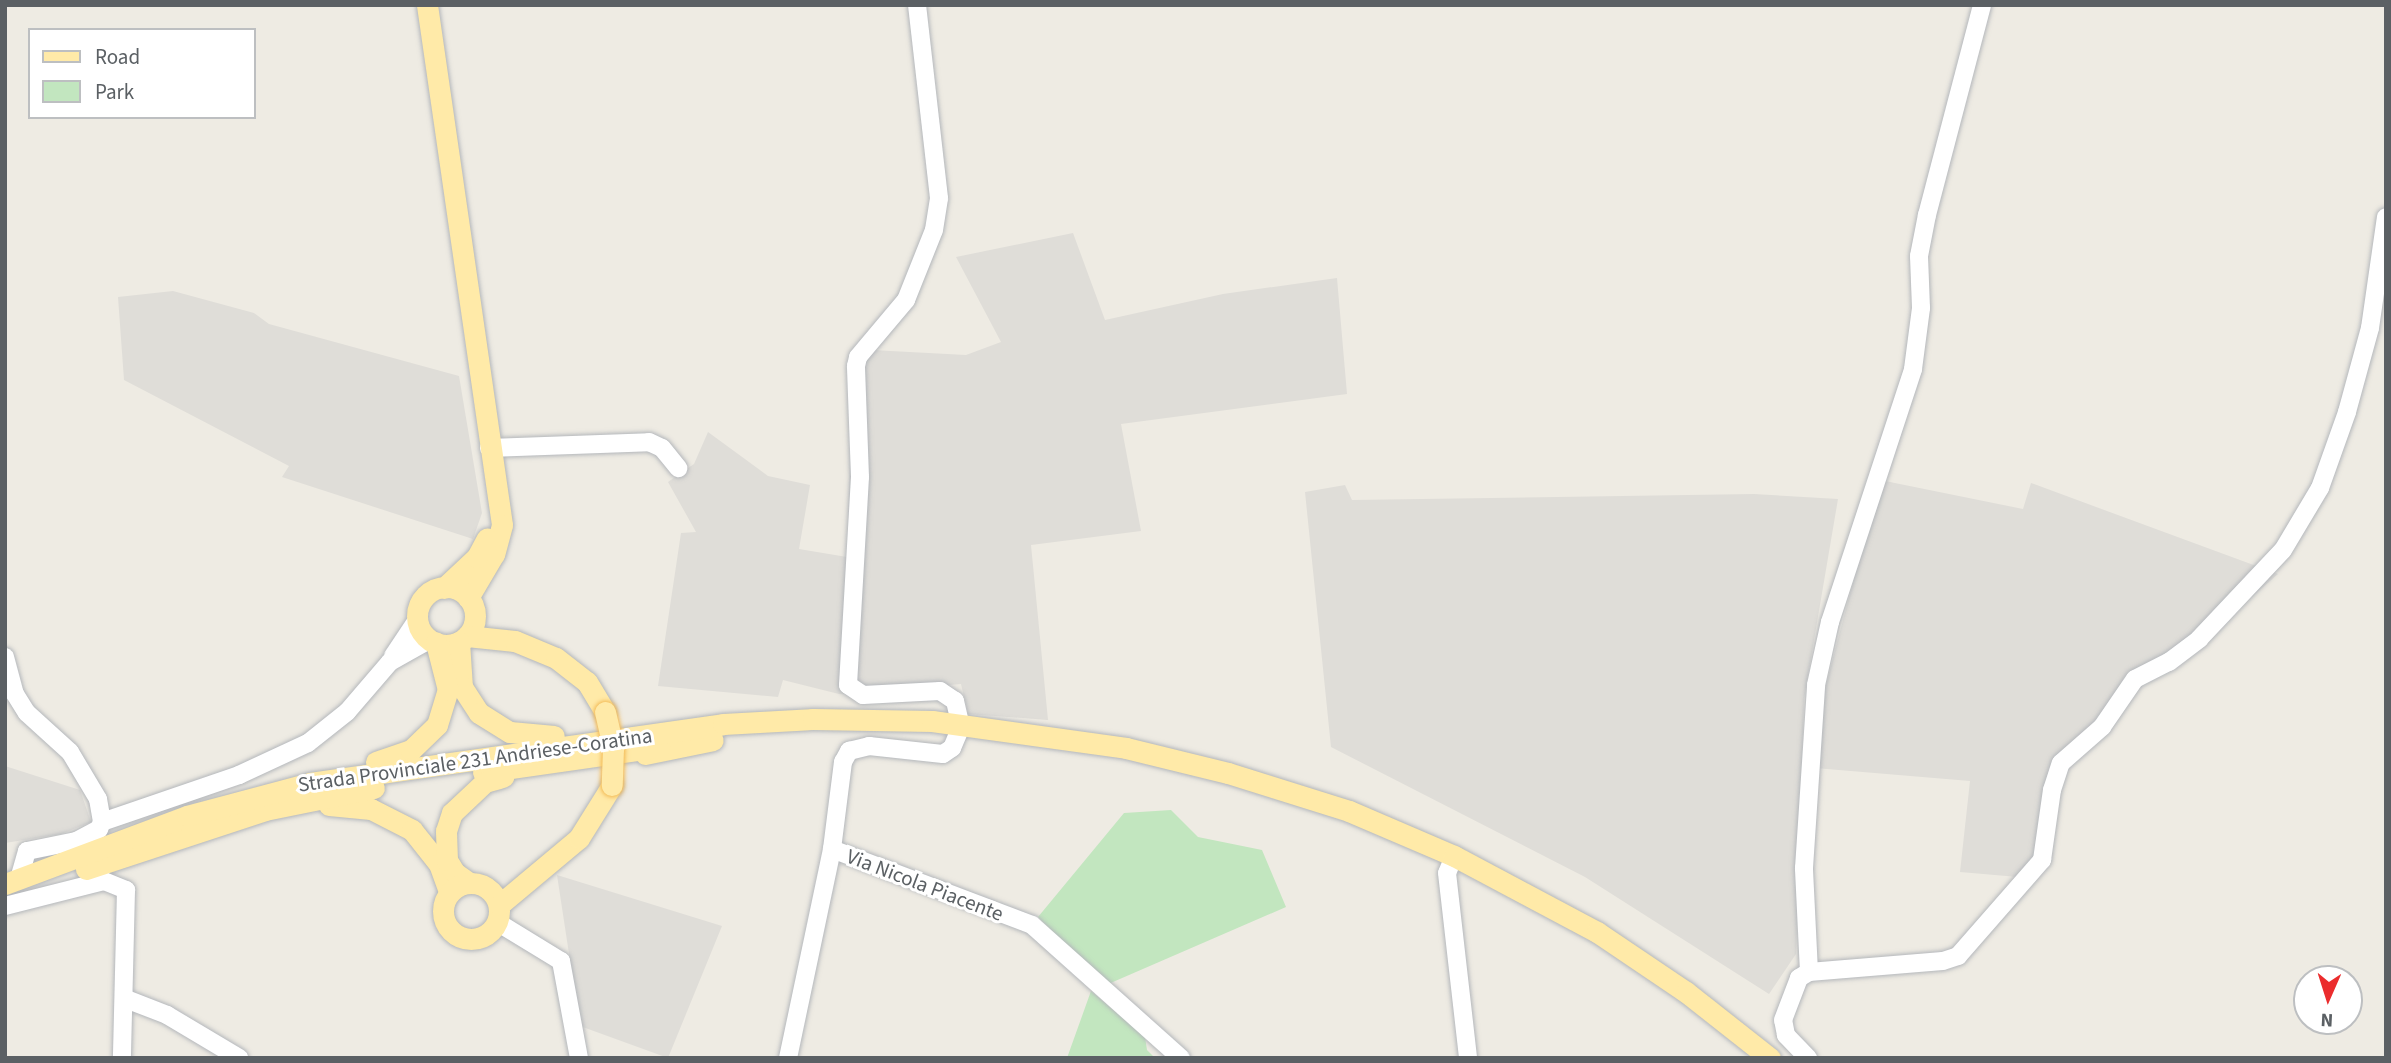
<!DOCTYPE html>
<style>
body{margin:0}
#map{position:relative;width:2391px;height:1063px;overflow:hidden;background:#eeebe3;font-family:"Source Sans 3",sans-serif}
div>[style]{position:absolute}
.industrial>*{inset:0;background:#dfddd8}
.green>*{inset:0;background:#c2e6bf}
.roads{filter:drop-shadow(0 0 2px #b4b7bb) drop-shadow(0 0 2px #b4b7bb)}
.minor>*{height:18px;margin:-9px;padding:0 9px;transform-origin:9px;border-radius:9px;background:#fff}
.major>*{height:21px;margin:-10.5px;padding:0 10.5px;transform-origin:10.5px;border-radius:10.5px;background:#ffeaa8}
.major>.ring{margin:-10.5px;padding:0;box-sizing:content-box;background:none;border:21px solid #ffeaa8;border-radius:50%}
.bridges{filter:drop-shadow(0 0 2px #f3bb57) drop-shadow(0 0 2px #f3bb57)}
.major-bridge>*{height:21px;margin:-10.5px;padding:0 10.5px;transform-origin:10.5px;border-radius:10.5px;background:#ffeaa8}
span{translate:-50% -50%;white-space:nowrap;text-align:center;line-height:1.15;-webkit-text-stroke:6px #fff;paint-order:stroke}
.street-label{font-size:21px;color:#5b6064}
.frame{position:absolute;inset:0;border:7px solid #5b6064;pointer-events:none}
.legend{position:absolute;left:28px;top:28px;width:228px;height:91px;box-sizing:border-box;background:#fff;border:2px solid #bdbfc1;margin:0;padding:9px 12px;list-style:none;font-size:21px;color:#5b6064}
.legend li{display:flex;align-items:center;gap:14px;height:35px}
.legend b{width:35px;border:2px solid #bdbfc1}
.north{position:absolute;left:2293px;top:965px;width:70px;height:70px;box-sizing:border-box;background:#fff;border:2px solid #bdbfc1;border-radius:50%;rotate:183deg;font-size:19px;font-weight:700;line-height:28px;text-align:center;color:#5b6064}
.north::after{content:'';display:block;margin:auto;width:24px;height:32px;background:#eb2c2d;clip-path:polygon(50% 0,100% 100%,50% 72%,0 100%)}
</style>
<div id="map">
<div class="industrial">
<i style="clip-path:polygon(1073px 233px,1105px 320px,1223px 294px,1337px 278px,1347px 394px,1121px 424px,1141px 531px,1031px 545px,1048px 720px,968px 714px,961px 684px,839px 694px,783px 680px,778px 697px,658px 686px,681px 533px,696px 532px,668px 482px,694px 464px,708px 432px,768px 476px,810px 485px,799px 549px,847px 557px,853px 349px,966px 355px,1001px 342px,956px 257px)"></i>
<i style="clip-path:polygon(173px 291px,254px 313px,269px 324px,459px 376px,482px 513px,473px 539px,282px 477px,289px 466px,124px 380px,118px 297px)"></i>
<i style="clip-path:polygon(1880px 480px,2023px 509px,2031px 483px,2278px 574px,2164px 674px,2125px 676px,2103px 718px,2049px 768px,2038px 850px,2018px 877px,1960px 872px,1970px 781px,1815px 768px,1823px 696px)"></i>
<i style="clip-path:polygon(1345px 485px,1352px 500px,1754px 494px,1838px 499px,1804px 699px,1796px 954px,1769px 994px,1585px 877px,1331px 747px,1305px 492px)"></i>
<i style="clip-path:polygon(5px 766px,80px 790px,91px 822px,61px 834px,5px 843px)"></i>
<i style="clip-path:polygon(557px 875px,722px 926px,668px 1058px,580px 1026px)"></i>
</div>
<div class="green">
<i style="clip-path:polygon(1171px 810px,1198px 837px,1262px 850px,1286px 907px,1106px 985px,1038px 917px,1124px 813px)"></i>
<i style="clip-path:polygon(1091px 991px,1145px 1037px,1147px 1050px,1155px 1058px,1067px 1058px)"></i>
</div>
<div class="roads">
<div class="minor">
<i style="left:489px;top:448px;width:160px;rotate:-2.1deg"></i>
<i style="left:649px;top:442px;width:14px;rotate:25deg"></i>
<i style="left:662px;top:448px;width:26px;rotate:51deg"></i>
<i style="left:393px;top:656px;width:43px;rotate:-56.3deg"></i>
<i style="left:5px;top:657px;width:38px;rotate:75deg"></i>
<i style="left:15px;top:694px;width:22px;rotate:58deg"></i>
<i style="left:27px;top:713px;width:58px;rotate:42.2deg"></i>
<i style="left:70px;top:752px;width:55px;rotate:59.2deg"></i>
<i style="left:98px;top:799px;width:23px;rotate:80deg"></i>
<i style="left:102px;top:822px;width:8px;rotate:113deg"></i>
<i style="left:99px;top:829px;width:26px;rotate:152deg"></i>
<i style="left:76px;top:841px;width:50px;rotate:168.5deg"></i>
<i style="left:27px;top:851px;width:29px;rotate:106deg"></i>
<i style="left:102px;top:822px;width:145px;rotate:-18.9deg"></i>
<i style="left:239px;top:775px;width:76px;rotate:-24.9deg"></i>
<i style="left:308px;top:743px;width:50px;rotate:-38.5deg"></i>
<i style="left:347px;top:712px;width:66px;rotate:-49.3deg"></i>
<i style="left:390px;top:662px;width:45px;rotate:-29.4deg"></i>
<i style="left:832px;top:849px;width:88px;rotate:-82.8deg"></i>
<i style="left:843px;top:762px;width:13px;rotate:-61deg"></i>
<i style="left:849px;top:751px;width:21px;rotate:-14deg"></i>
<i style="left:869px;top:746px;width:74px;rotate:6.2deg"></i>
<i style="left:943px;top:754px;width:11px;rotate:-34deg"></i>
<i style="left:952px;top:748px;width:23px;rotate:-67deg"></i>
<i style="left:961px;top:727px;width:27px;rotate:-103deg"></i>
<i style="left:955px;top:701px;width:18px;rotate:-146deg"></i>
<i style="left:940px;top:691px;width:77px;rotate:177deg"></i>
<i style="left:863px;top:695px;width:18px;rotate:-146deg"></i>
<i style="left:848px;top:685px;width:208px;rotate:-86.7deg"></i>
<i style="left:860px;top:477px;width:111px;rotate:-92.1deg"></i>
<i style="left:856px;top:366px;width:9px;rotate:-77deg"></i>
<i style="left:858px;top:357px;width:75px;rotate:-49.9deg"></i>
<i style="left:906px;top:300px;width:75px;rotate:-68.2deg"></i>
<i style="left:934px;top:230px;width:32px;rotate:-81deg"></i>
<i style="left:939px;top:198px;width:194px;rotate:-96.5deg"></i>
<i style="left:1454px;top:856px;width:18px;rotate:112deg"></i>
<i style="left:1447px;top:873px;width:186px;rotate:83.5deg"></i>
<i style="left:5px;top:906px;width:102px;rotate:-14.2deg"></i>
<i style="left:104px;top:881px;width:24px;rotate:22deg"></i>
<i style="left:126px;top:890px;width:168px;rotate:91.4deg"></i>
<i style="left:497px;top:922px;width:75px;rotate:31.4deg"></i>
<i style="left:561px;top:961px;width:99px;rotate:79.5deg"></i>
<i style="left:1809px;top:972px;width:134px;rotate:-4.7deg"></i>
<i style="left:1943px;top:961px;width:16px;rotate:-18deg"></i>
<i style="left:1958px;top:956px;width:128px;rotate:-48.8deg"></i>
<i style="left:2042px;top:860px;width:71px;rotate:-81.9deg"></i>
<i style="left:2052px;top:790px;width:28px;rotate:-72deg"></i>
<i style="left:2061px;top:763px;width:55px;rotate:-41.3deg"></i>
<i style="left:2102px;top:727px;width:58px;rotate:-55.5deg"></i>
<i style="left:2135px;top:679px;width:38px;rotate:-27deg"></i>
<i style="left:2169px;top:662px;width:38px;rotate:-37deg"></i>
<i style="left:2199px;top:639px;width:122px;rotate:-46.7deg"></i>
<i style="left:2283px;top:550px;width:72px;rotate:-59.2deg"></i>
<i style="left:2320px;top:488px;width:81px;rotate:-70.4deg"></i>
<i style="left:2347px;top:412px;width:87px;rotate:-74.7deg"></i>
<i style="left:2370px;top:328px;width:112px;rotate:-81.8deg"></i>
<i style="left:126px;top:999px;width:44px;rotate:21.3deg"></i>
<i style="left:167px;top:1015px;width:84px;rotate:30.8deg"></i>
<i style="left:788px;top:1058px;width:214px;rotate:-78.1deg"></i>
<i style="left:832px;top:849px;width:214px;rotate:20.8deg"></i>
<i style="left:1032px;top:925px;width:200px;rotate:41.8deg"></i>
<i style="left:1808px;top:1058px;width:32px;rotate:-134deg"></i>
<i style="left:1786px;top:1035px;width:15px;rotate:-101deg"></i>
<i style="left:1783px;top:1020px;width:45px;rotate:-69.1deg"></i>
<i style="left:1799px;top:978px;width:12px;rotate:-31deg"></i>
<i style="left:1809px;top:972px;width:104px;rotate:-92.8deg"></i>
<i style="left:1804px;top:868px;width:183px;rotate:-86.2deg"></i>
<i style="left:1816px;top:685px;width:65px;rotate:-77.5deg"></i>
<i style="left:1830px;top:622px;width:266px;rotate:-71.8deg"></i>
<i style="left:1913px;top:369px;width:62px;rotate:-82.5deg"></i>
<i style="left:1921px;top:308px;width:52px;rotate:-92.2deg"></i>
<i style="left:1919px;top:256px;width:42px;rotate:-79deg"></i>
<i style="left:1927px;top:215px;width:217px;rotate:-75.3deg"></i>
</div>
<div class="major">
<i style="left:427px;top:5px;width:525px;rotate:81.79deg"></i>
<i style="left:502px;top:525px;width:30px;rotate:105deg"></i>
<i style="left:494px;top:554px;width:51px;rotate:120.6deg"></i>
<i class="ring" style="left:417px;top:587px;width:37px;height:37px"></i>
<i style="left:444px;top:588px;width:45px;rotate:-43.2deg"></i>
<i style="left:477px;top:557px;width:21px;rotate:-62deg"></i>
<i style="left:467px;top:636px;width:48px;rotate:5.9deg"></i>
<i style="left:515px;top:641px;width:44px;rotate:22.5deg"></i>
<i style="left:556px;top:658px;width:39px;rotate:38deg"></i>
<i style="left:587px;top:682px;width:35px;rotate:59deg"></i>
<i style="left:459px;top:642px;width:45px;rotate:86.2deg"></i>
<i style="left:462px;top:687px;width:31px;rotate:57deg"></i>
<i style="left:479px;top:713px;width:36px;rotate:32deg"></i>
<i style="left:510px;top:732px;width:44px;rotate:5.2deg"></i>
<i style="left:645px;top:754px;width:69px;rotate:-11.6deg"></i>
<i style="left:376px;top:762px;width:37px;rotate:-19deg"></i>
<i style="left:411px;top:750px;width:36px;rotate:-44deg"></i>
<i style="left:437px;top:725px;width:37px;rotate:-73deg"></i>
<i style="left:448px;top:690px;width:49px;rotate:-104.3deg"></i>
<i style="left:483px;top:772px;width:178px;rotate:-8.1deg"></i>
<i style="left:329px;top:805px;width:42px;rotate:5.4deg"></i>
<i style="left:371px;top:809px;width:46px;rotate:27.1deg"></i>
<i style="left:412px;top:830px;width:43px;rotate:51.5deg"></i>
<i style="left:439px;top:864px;width:30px;rotate:70deg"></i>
<i style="left:86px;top:869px;width:188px;rotate:-18.2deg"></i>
<i style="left:265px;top:810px;width:111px;rotate:-11.4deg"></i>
<i style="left:468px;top:882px;width:16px;rotate:-145deg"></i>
<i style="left:455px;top:873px;width:15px;rotate:-122deg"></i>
<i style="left:447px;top:860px;width:29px;rotate:-92deg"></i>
<i style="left:446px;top:831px;width:19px;rotate:-72deg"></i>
<i style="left:452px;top:813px;width:45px;rotate:-43.2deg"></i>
<i style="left:485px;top:782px;width:19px;rotate:-16deg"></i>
<i class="ring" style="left:443px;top:883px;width:35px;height:35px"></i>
<i style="left:5px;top:884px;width:194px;rotate:-20.5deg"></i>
<i style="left:187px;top:816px;width:127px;rotate:-15deg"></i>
<i style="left:310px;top:783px;width:417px;rotate:-8.1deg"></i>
<i style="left:723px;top:724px;width:90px;rotate:-3.2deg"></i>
<i style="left:813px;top:719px;width:119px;rotate:1deg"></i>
<i style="left:932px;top:721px;width:196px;rotate:7.9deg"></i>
<i style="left:1126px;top:748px;width:105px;rotate:13.8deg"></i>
<i style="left:1228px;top:773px;width:127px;rotate:17.4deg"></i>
<i style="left:1349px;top:811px;width:114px;rotate:23.2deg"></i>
<i style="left:1454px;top:856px;width:162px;rotate:28deg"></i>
<i style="left:1597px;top:932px;width:107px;rotate:34deg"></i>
<i style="left:1686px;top:992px;width:107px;rotate:38.2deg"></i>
<i style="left:499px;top:905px;width:104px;rotate:-39.9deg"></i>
<i style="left:579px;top:838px;width:62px;rotate:-58.1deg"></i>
</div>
</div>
<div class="bridges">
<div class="major-bridge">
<i style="left:605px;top:712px;width:37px;rotate:77deg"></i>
<i style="left:613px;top:748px;width:37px;rotate:92deg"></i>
</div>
</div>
<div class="street-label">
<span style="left:475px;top:760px;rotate:-8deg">Strada Provinciale 231 Andriese-Coratina</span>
<span style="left:925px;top:885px;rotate:21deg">Via Nicola Piacente</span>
</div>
<div class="frame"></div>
<ul class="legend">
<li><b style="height:9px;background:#ffeaa8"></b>Road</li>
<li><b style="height:19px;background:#c2e6bf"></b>Park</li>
</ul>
<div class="north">N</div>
</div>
